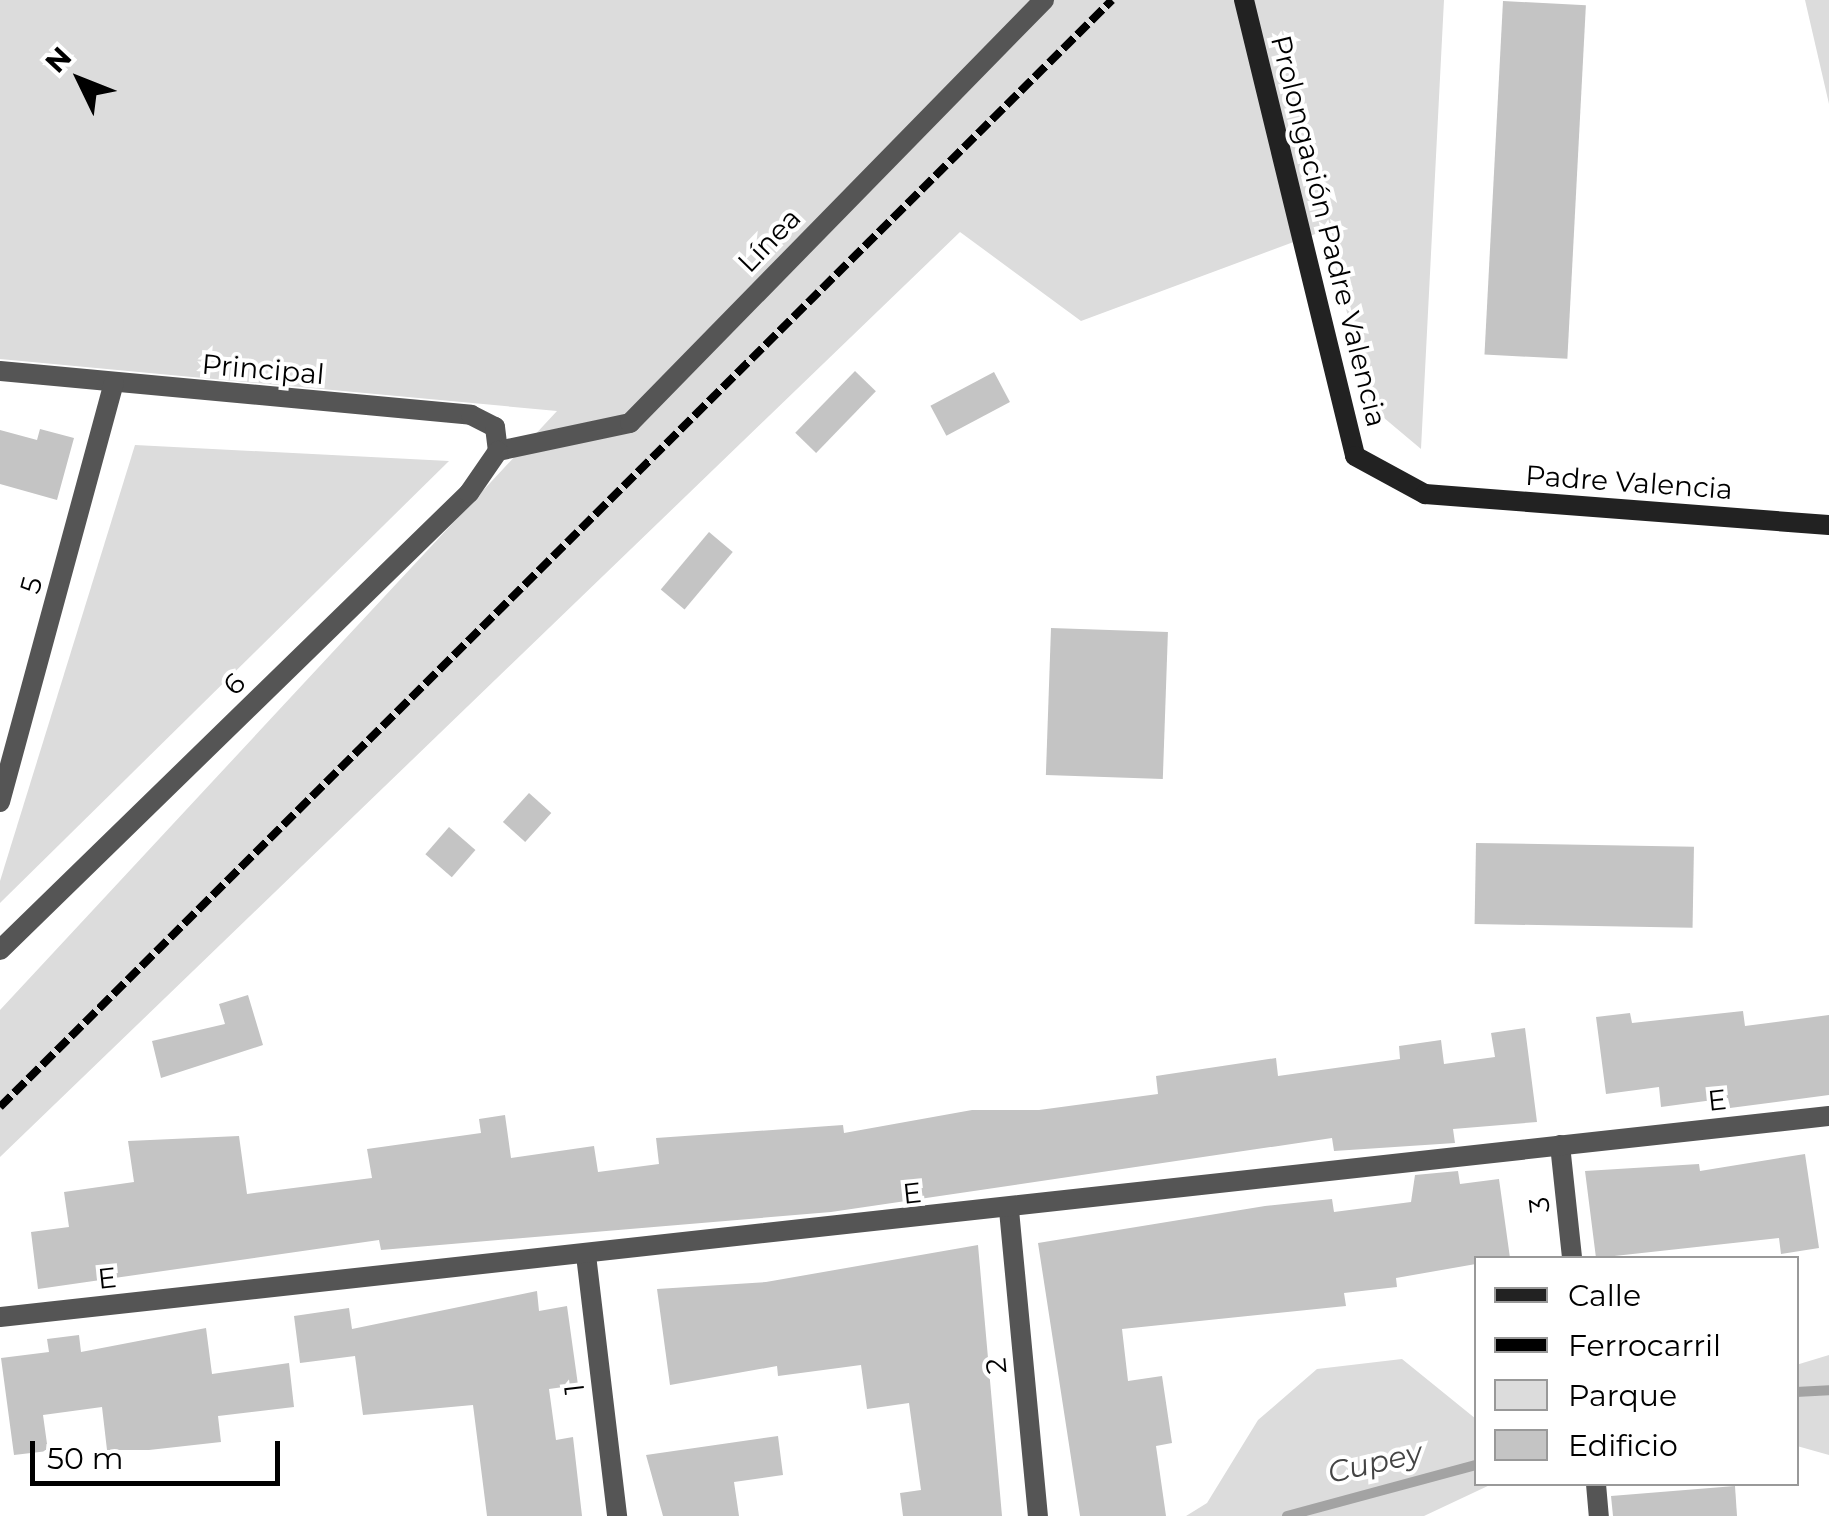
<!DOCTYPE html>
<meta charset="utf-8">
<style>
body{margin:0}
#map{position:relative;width:1829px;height:1516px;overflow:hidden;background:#fff;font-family:Montserrat,sans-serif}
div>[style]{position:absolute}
.green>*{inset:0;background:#dcdcdc}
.stream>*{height:10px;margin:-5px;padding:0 5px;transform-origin:5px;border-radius:5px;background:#a3a3a3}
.building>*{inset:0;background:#c4c4c4;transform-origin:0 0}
.street>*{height:20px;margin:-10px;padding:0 10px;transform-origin:10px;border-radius:10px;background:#555}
.secondary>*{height:20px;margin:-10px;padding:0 10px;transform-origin:10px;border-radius:10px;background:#222}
.rail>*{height:8px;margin-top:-4px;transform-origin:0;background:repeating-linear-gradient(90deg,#000 0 15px,transparent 0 20px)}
span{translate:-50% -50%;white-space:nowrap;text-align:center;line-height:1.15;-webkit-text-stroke:8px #fff;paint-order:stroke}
.street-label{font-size:28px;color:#000}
.water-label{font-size:30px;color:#444;font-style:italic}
.legend{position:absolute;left:1474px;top:1256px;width:325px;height:230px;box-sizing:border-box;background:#fff;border:2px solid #999;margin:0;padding:12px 18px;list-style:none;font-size:30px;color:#000}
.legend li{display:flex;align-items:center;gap:20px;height:50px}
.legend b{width:50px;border:2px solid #999}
.north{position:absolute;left:30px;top:30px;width:100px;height:100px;-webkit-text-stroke:8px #fff;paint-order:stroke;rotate:313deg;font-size:28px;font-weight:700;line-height:40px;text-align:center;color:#000}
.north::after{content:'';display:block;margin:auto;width:35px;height:45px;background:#000;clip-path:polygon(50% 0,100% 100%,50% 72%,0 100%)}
.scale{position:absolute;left:30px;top:1441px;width:250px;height:45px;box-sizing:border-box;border:5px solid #000;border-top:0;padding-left:12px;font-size:30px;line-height:35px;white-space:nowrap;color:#000;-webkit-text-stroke:8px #fff;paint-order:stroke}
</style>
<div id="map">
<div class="green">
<i style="clip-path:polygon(0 0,1444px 0,1421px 449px,1371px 407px,1326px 230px,1081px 321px,960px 232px,0 1157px,0 1010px,557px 411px,0 359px)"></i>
<i style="clip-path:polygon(1805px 0,1829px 0,1829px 104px)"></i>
<i style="clip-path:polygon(135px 445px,449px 461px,0 903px,0 881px)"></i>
<i style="clip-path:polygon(1829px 1355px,1829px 1455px,1797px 1446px,1796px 1365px)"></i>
<i style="clip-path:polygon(1402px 1359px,1476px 1419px,1476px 1484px,1492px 1484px,1424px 1516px,1186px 1516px,1207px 1503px,1258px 1420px,1317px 1369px)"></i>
</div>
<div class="stream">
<i style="left:1796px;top:1392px;width:33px;rotate:-3deg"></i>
<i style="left:1287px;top:1516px;width:196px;rotate:-15.1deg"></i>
</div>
<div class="building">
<i style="left:1503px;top:1px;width:83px;height:354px;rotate:3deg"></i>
<i style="left:855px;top:371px;width:29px;height:86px;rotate:44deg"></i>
<i style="left:994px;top:372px;width:34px;height:72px;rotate:62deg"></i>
<i style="clip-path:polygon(40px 429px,74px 438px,57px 500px,0 484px,0 430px,37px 440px)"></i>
<i style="left:709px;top:532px;width:31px;height:75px;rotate:40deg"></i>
<i style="left:1051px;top:628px;width:117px;height:147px;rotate:2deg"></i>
<i style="left:529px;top:793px;width:30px;height:39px;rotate:42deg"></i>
<i style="left:449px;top:827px;width:35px;height:36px;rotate:41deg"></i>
<i style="left:1476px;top:843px;width:218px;height:81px;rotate:1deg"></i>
<i style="clip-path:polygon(248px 995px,263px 1045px,161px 1078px,152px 1041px,225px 1024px,219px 1004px)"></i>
<i style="clip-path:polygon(1743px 1011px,1745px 1026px,1829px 1015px,1829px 1095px,1730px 1108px,1728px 1098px,1661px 1107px,1659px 1087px,1606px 1094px,1596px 1017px,1630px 1013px,1632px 1023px)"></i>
<i style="clip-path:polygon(1525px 1028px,1537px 1122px,1453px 1129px,1455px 1143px,1334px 1151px,1332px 1138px,831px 1212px,381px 1250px,379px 1240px,38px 1289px,31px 1232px,69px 1227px,64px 1192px,134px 1182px,128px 1141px,239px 1136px,247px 1194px,372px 1178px,367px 1149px,481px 1133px,479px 1119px,505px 1115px,511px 1158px,594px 1146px,598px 1172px,659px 1164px,656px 1138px,843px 1125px,844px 1133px,972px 1110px,1039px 1110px,1158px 1094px,1156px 1076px,1276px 1058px,1278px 1076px,1400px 1059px,1399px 1046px,1441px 1040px,1444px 1064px,1495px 1057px,1491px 1033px)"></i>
<i style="clip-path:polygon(1805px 1154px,1819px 1248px,1781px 1254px,1779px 1238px,1596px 1258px,1585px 1171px,1699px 1164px,1700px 1171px)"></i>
<i style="clip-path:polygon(1458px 1171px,1460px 1184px,1499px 1179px,1510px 1258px,1396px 1278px,1397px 1287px,1344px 1293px,1346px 1306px,1122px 1329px,1128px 1381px,1162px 1376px,1172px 1443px,1156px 1446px,1166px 1516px,1080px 1516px,1038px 1243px,1265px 1206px,1332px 1199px,1334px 1212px,1411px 1202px,1415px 1175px)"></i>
<i style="clip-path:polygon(978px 1245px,1002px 1516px,903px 1516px,900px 1493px,921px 1490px,909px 1403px,867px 1409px,861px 1365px,778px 1376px,777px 1366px,670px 1385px,657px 1289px,766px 1282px)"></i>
<i style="clip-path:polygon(537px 1291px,539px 1311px,567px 1306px,578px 1385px,549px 1389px,556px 1440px,573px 1437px,582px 1516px,487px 1516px,473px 1405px,363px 1415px,355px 1356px,300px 1363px,294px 1316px,349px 1308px,352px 1329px)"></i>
<i style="clip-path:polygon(206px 1328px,212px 1374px,289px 1363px,294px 1407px,218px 1416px,221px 1442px,149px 1450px,107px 1450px,102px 1407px,43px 1415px,48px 1451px,14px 1455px,1px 1358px,49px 1352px,47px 1339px,79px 1335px,81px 1352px)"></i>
<i style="clip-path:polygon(778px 1436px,783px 1475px,734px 1482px,739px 1516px,663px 1516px,646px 1455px)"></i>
<i style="clip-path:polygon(1735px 1486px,1737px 1516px,1613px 1516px,1611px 1496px)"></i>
</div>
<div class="street">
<i style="left:0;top:371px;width:473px;rotate:5.3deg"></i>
<i style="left:471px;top:415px;width:27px;rotate:27deg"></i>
<i style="left:495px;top:427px;width:24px;rotate:83deg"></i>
<i style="left:498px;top:451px;width:135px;rotate:-12deg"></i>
<i style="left:630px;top:423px;width:592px;rotate:-45.62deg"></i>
<i style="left:0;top:802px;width:434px;rotate:-74.8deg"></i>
<i style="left:0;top:950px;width:655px;rotate:-44.26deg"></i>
<i style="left:469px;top:493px;width:51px;rotate:-55.4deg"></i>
<i style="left:1560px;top:1145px;width:114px;rotate:83.9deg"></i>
<i style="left:1009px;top:1210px;width:307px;rotate:84.6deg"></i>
<i style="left:586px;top:1255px;width:263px;rotate:83.2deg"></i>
<i style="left:0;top:1317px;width:1840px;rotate:-6.27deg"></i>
<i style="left:1596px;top:1484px;width:32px;rotate:85deg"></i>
</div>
<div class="secondary">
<i style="left:1244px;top:0;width:469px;rotate:76.3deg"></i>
<i style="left:1355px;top:456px;width:80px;rotate:28.5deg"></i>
<i style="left:1425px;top:494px;width:405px;rotate:4.4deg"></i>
</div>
<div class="rail">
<i style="left:0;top:1107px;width:1569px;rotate:-44.87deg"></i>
</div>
<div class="street-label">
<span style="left:1329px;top:231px;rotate:76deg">Prolongación Padre Valencia</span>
<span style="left:769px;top:240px;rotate:-46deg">Línea</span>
<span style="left:263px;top:369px;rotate:5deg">Principal</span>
<span style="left:1629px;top:482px;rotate:4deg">Padre Valencia</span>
<span style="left:31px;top:585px;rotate:-75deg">5</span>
<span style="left:234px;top:684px;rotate:-44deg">6</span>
<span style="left:1717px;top:1100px;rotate:-6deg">E</span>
<span style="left:912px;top:1193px;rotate:-6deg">E</span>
<span style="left:1539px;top:1205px;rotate:-96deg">3</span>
<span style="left:107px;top:1278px;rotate:-6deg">E</span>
<span style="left:996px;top:1366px;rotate:-95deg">2</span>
<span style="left:574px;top:1389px;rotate:-97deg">1</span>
</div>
<div class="water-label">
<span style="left:1375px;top:1463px;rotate:-13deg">Cupey</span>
</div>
<ul class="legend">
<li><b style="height:12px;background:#222"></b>Calle</li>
<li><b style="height:12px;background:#000"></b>Ferrocarril</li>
<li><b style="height:28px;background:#dcdcdc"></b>Parque</li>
<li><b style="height:28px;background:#c4c4c4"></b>Edificio</li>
</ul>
<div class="north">N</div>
<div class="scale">50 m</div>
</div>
